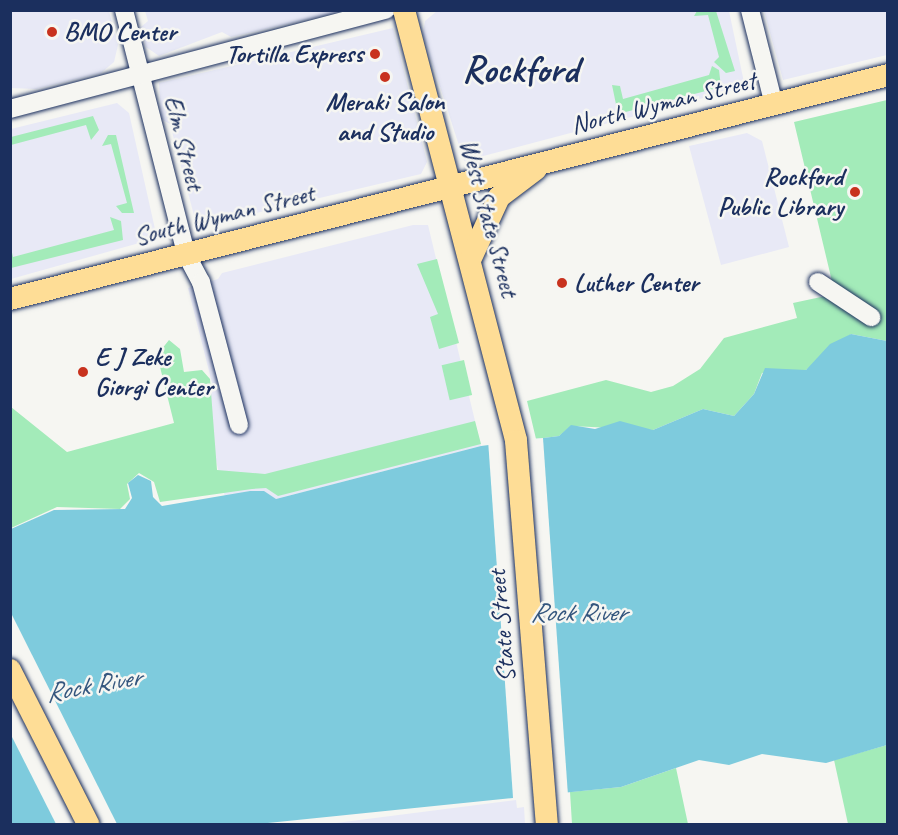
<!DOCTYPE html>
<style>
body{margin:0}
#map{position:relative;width:898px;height:835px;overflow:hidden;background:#f6f6f2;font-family:Caveat,sans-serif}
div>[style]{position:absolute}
.built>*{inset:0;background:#e8e9f6}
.green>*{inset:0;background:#a3ebb9;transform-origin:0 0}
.water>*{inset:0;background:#7ecbdd}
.pier>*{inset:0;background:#f6f6f2;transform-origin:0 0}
.roads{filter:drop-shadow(0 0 2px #1b2f5e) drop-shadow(0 0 2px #1b2f5e)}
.minor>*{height:18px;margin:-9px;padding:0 9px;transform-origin:9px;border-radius:9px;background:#f6f6f2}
.major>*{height:22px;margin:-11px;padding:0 11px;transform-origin:11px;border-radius:11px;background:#fedd96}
.dots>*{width:16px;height:16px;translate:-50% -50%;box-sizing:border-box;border:3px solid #f6f6f2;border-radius:50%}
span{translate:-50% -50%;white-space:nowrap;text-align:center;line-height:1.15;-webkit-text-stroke:5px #f6f6f2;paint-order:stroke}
.poi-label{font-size:26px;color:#1b2f5e;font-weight:700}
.left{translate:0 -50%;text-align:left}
.right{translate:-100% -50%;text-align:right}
.street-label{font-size:26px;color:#1b2f5e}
.water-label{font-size:27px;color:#34567e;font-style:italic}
.town-label{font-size:38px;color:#1b2f5e;font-weight:700}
.frame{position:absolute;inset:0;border:12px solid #1b2f5e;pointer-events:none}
</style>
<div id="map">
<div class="built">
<i style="clip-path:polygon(10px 11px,109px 11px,118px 45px,114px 62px,101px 73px,36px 89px,11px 88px)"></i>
<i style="clip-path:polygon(145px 11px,145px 10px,343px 11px,231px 37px,222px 32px,159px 56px,146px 47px,141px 27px,148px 21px)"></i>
<i style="clip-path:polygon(437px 11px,729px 11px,745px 87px,464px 161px,423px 34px,425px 21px)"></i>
<i style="clip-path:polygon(764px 11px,887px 11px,887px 55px,783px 80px)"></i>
<i style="clip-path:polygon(393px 28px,427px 162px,421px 174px,197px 227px,170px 124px,161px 119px,159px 83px)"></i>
<i style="clip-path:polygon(117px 103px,129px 113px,157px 238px,11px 279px,11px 129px)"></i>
<i style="clip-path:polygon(747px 133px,762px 141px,789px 247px,721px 265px,689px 146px)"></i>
<i style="clip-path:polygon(413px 225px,428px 225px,481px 446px,276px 499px,250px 491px,225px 497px,200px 396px,212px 383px,188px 288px,218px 279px,222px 273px)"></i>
<i style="clip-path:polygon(516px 800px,517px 808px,524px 807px,525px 824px,328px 824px)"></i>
</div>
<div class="green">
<i style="clip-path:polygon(697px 11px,716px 11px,735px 71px,726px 73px,714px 62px,719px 57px,708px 15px,694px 16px)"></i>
<i style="clip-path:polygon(712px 66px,719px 70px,721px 87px,618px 114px,612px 85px,620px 86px,623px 99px,709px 75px)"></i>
<i style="clip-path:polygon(887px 100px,887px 341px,851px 334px,806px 370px,762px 373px,754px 394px,734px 416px,703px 409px,653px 430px,571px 426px,559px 436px,536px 439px,527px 401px,606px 380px,651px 392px,673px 386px,700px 369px,724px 338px,797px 318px,793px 303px,835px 294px,794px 122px)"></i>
<i style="clip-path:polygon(93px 116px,99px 130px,91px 140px,86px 125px,11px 145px,11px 137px)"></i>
<i style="clip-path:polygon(108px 135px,116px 135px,134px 213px,122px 213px,116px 206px,127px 203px,111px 144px,102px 146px)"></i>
<i style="clip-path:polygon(110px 217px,121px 221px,123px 240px,11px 268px,11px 248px,13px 257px,114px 230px)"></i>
<i style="clip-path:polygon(437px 259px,459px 343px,439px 349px,430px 317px,438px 314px,417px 264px)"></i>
<i style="clip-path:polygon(169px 340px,180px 349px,184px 372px,202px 370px,210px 379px,217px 470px,265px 474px,475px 421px,481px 444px,278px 496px,266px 488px,252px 489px,160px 502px,154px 482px,139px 473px,127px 484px,130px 499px,120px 509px,57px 507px,11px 528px,11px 407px,67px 452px,174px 423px,157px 355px)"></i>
<i style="left:464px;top:360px;width:36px;height:23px;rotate:77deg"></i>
<i style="clip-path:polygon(887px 745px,887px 824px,848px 824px,834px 760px)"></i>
<i style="clip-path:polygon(676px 768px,688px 824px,572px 824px,570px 792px,621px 787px)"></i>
</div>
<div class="water">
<i style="clip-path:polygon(851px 334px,887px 341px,887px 745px,826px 763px,762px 754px,729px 765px,699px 760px,621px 787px,258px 824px,11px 824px,11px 529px,54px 510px,125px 509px,132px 498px,128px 483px,138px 475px,151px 481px,153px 497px,162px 506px,250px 491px,264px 491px,276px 499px,481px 446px,559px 436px,571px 425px,595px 429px,620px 421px,653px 430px,703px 409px,734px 416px,754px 394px,765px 368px,806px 370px,830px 344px)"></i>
</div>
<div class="pier">
<i style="left:543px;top:438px;width:358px;height:55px;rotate:86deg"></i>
<i style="clip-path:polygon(11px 613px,117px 824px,56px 824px,10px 733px)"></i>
</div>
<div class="roads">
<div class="minor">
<i style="left:124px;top:10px;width:252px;rotate:75.7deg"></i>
<i style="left:186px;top:254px;width:32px;rotate:62deg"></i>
<i style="left:201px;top:282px;width:148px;rotate:75.1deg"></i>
<i style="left:750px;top:10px;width:98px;rotate:75.8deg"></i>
<i style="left:10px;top:109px;width:389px;rotate:-14.8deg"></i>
<i style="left:818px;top:282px;width:64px;rotate:33.4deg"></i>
</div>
<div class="major">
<i style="left:404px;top:10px;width:445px;rotate:75.4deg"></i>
<i style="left:516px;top:441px;width:384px;rotate:85.4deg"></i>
<i style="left:471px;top:258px;width:67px;rotate:-65.3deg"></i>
<i style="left:499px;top:197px;width:46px;rotate:-37.1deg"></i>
<i style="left:10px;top:299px;width:906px;rotate:-14.31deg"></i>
<i style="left:10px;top:670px;width:173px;rotate:63.1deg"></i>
</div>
</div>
<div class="dots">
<i style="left:52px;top:32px;background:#c8321e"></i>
<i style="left:375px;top:54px;background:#c8321e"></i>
<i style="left:385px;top:77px;background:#c8321e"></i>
<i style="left:855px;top:192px;background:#c8321e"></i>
<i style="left:562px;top:283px;background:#c8321e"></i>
<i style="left:83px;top:372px;background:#c8321e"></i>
</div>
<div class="poi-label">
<span class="left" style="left:64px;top:32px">BMO Center</span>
<span class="right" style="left:363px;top:54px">Tortilla Express</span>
<span style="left:385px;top:117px">Meraki Salon<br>and Studio</span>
<span class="right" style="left:843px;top:192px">Rockford<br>Public Library</span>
<span class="left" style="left:574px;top:283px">Luther Center</span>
<span class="left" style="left:95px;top:372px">E J Zeke<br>Giorgi Center</span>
</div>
<div class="street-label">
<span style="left:663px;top:103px;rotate:-14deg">North Wyman Street</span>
<span style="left:184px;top:143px;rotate:76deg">Elm Street</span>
<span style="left:224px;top:215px;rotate:-14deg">South Wyman Street</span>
<span style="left:489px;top:218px;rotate:75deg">West State Street</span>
<span style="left:502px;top:626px;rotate:-95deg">State Street</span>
</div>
<div class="water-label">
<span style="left:578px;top:613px">Rock River</span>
<span style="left:93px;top:685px;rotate:-10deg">Rock River</span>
</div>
<div class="town-label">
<span style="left:520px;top:70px">Rockford</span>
</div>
<div class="frame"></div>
</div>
